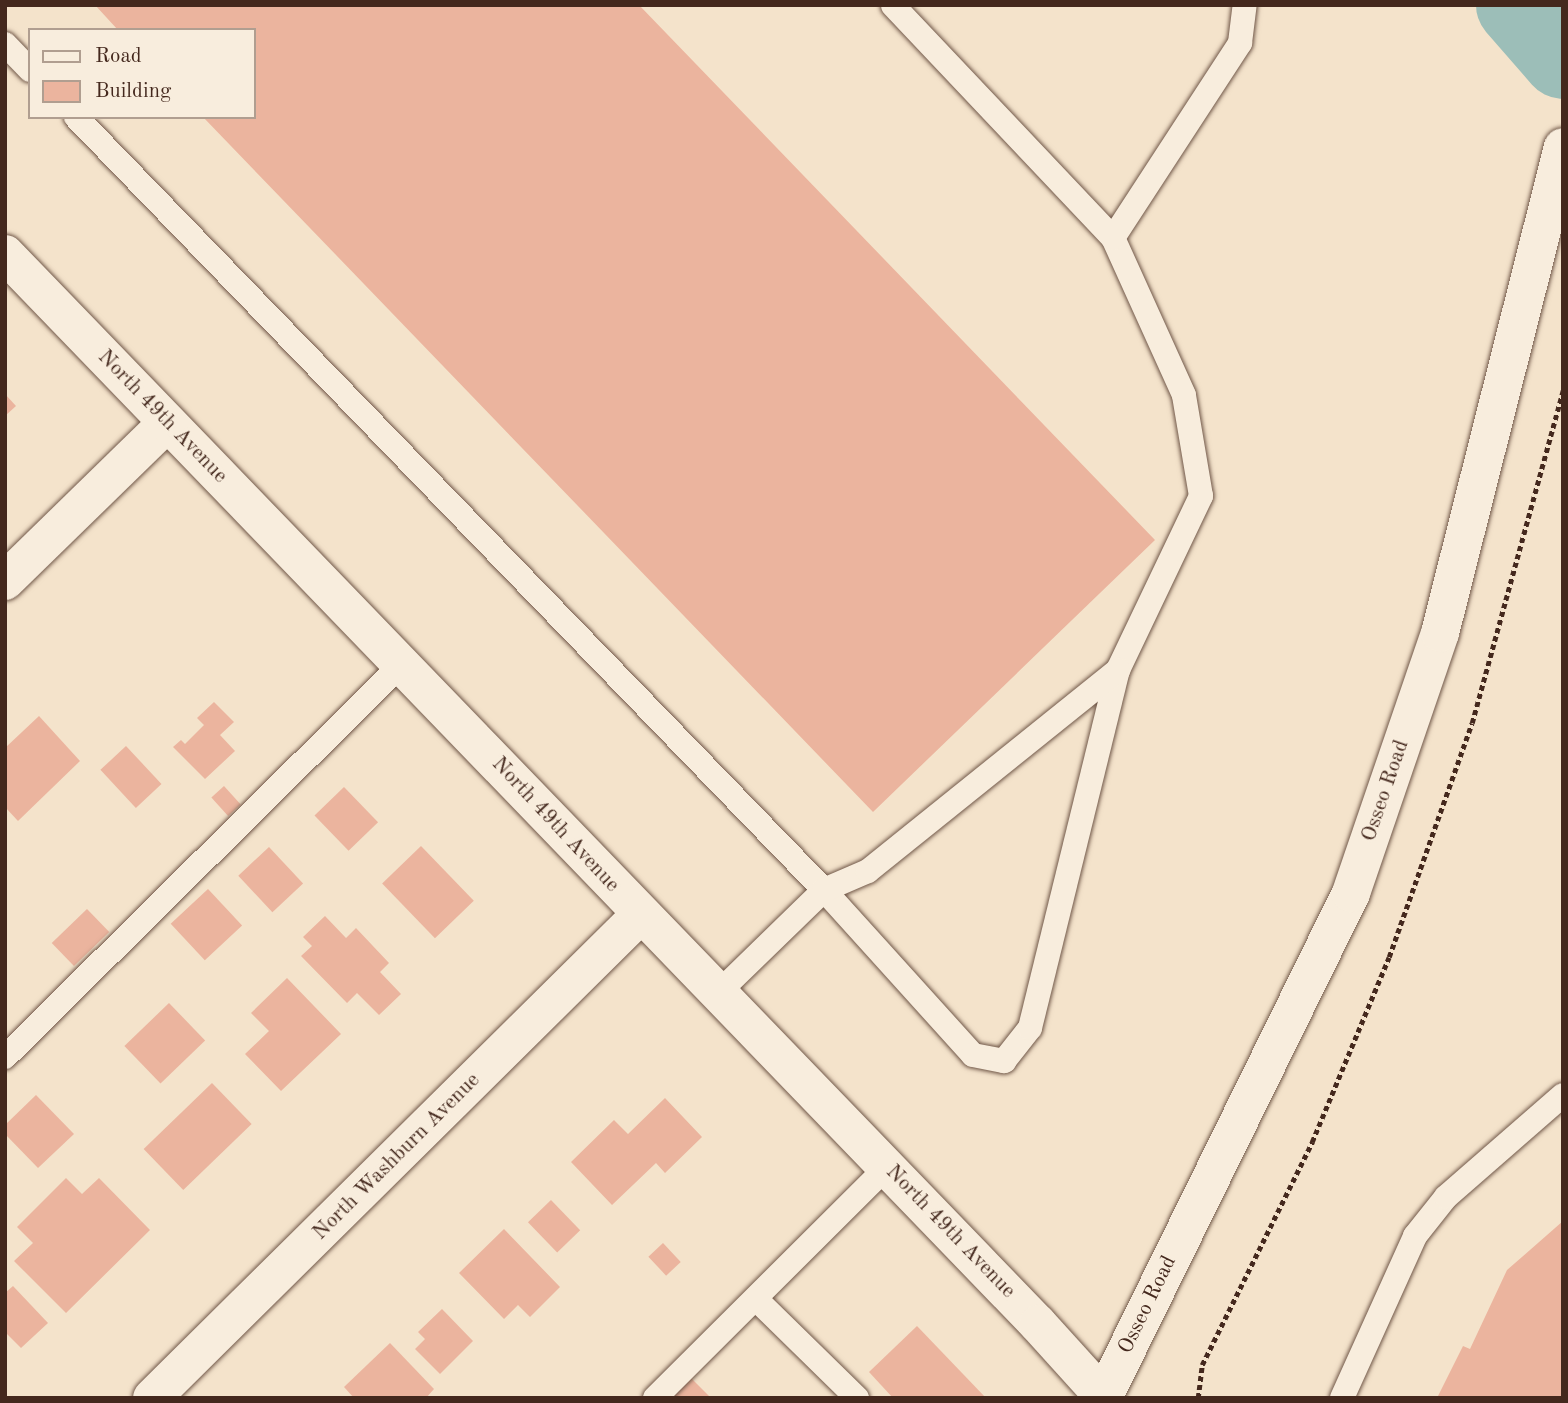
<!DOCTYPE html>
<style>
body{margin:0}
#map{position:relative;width:1568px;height:1403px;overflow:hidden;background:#f4e3cb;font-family:"Old Standard TT",serif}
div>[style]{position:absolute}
.river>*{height:82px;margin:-41px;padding:0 41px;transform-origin:41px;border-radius:41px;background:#9cbeb8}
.building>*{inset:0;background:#ebb49e;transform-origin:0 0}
.path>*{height:4.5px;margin-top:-2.25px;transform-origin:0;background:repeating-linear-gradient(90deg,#44281d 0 5px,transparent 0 8.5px)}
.roads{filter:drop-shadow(0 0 2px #705748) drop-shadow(0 0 2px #705748)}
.lane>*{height:24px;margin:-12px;padding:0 12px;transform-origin:12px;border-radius:12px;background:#f8eddd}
.street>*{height:38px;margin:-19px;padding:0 19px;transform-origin:19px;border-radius:19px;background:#f8eddd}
.secondary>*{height:38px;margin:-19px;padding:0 19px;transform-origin:19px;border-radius:19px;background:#f8eddd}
span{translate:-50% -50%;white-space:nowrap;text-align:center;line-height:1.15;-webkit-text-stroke:6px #f8eddd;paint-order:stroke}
.street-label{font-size:21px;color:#44281d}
.frame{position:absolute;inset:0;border:7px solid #44281d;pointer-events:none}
.legend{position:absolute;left:28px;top:28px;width:228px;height:91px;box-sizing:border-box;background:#f8eddd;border:2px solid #b09e90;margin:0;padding:9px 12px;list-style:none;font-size:21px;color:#44281d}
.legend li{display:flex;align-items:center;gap:14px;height:35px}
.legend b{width:35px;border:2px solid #b09e90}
</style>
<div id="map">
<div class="river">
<i style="left:1517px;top:5px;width:70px;rotate:49deg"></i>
</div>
<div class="building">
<i style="clip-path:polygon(95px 5px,639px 5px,1155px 540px,873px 812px,203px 117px,254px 117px,254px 30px,118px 30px)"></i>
<i style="clip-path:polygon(5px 394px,16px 406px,5px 416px)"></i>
<i style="clip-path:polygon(214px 702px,234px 722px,220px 735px,235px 751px,205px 779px,173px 747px,181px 740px,185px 744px,204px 725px,197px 718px)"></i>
<i style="clip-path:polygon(39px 716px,80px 761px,18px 821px,5px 807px,5px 748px)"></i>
<i style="left:126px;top:746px;width:52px;height:35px;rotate:47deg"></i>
<i style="left:224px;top:786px;width:25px;height:17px;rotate:48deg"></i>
<i style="left:344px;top:787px;width:49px;height:41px;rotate:46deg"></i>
<i style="left:421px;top:846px;width:76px;height:54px;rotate:46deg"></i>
<i style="left:269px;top:847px;width:50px;height:42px;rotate:47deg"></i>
<i style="left:208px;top:889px;width:50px;height:51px;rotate:47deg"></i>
<i style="left:87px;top:909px;width:32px;height:49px;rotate:46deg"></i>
<i style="clip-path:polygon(325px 916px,346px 938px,356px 928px,389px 963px,380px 972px,401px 994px,379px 1015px,357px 993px,347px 1003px,301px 956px,312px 946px,303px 937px)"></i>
<i style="clip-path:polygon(287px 978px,341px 1034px,281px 1091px,245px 1054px,269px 1031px,251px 1013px)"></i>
<i style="left:169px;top:1003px;width:52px;height:62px;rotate:46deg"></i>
<i style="left:212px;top:1083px;width:57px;height:95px;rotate:46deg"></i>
<i style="clip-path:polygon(36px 1095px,74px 1134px,38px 1168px,5px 1134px,5px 1125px)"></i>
<i style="clip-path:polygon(665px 1098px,702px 1137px,665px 1173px,656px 1163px,612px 1205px,571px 1162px,614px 1120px,628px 1134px)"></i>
<i style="clip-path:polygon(66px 1178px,82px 1194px,99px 1178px,150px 1230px,66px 1313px,14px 1261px,33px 1243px,17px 1227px)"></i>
<i style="left:551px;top:1200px;width:42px;height:32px;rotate:46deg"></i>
<i style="clip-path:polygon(1563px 1221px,1563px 1398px,1437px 1398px,1463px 1346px,1470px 1349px,1507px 1270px)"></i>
<i style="clip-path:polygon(504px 1229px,560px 1287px,530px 1317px,518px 1305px,504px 1319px,459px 1273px)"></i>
<i style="left:663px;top:1243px;width:26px;height:20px;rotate:47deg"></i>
<i style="clip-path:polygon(13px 1286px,48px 1323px,21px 1348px,5px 1332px,5px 1293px)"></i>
<i style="clip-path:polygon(442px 1309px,473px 1341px,440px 1374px,415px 1349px,425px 1339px,418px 1332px)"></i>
<i style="clip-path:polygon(917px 1326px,986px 1398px,893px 1398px,869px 1372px)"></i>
<i style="clip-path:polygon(390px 1343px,434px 1389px,426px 1398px,354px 1398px,344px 1387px)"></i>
<i style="clip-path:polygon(689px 1376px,711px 1398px,667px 1398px)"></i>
</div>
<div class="path">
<i style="left:1198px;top:1398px;width:33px;rotate:-83deg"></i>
<i style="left:1202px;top:1365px;width:249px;rotate:-63.7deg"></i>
<i style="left:1312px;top:1142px;width:200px;rotate:-67.4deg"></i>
<i style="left:1389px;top:957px;width:248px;rotate:-70.5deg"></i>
<i style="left:1472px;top:723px;width:345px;rotate:-74.7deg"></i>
</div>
<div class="roads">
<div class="lane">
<i style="left:5px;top:44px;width:36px;rotate:46deg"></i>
<i style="left:76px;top:117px;width:1076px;rotate:45.94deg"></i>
<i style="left:824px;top:890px;width:222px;rotate:47.9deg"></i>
<i style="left:973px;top:1055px;width:32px;rotate:11deg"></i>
<i style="left:1004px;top:1061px;width:42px;rotate:-51.8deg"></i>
<i style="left:1030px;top:1028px;width:369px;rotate:-76.2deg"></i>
<i style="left:1118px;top:670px;width:193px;rotate:-64.5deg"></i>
<i style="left:1201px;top:496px;width:102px;rotate:-99.6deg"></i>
<i style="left:1184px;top:395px;width:172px;rotate:-114.3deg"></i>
<i style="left:1113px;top:238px;width:320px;rotate:-133.4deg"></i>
<i style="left:1113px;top:238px;width:233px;rotate:-56.9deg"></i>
<i style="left:1240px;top:43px;width:38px;rotate:-83deg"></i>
<i style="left:717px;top:994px;width:149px;rotate:-44.2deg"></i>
<i style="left:824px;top:890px;width:48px;rotate:-23.4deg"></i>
<i style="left:868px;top:871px;width:321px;rotate:-38.8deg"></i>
<i style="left:5px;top:1057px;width:559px;rotate:-44.71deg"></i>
<i style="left:757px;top:1300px;width:140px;rotate:44.4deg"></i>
<i style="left:655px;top:1398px;width:327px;rotate:-44.9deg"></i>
<i style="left:1342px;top:1398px;width:178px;rotate:-65.7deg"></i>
<i style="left:1415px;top:1236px;width:50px;rotate:-51.5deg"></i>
<i style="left:1446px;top:1197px;width:155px;rotate:-41.1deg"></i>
</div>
<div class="street">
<i style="left:5px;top:581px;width:226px;rotate:-44.3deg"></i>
<i style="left:152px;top:1398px;width:687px;rotate:-44.7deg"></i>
</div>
<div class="secondary">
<i style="left:5px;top:254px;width:1487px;rotate:46.01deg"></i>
<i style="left:1038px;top:1324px;width:98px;rotate:47.9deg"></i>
<i style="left:1103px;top:1398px;width:563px;rotate:-63.84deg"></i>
<i style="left:1351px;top:893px;width:275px;rotate:-71.1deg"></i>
<i style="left:1440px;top:633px;width:501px;rotate:-75.8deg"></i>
</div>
</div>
<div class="street-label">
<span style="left:162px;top:417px;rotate:46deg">North 49th Avenue</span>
<span style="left:1386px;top:791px;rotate:-71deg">Osseo Road</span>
<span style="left:555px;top:825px;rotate:47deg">North 49th Avenue</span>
<span style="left:397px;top:1157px;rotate:-45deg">North Washburn Avenue</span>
<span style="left:950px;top:1232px;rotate:46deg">North 49th Avenue</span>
<span style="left:1148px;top:1305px;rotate:-64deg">Osseo Road</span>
</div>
<div class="frame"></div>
<ul class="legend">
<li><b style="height:9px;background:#f8eddd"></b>Road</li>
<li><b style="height:19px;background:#ebb49e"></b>Building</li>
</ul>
</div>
